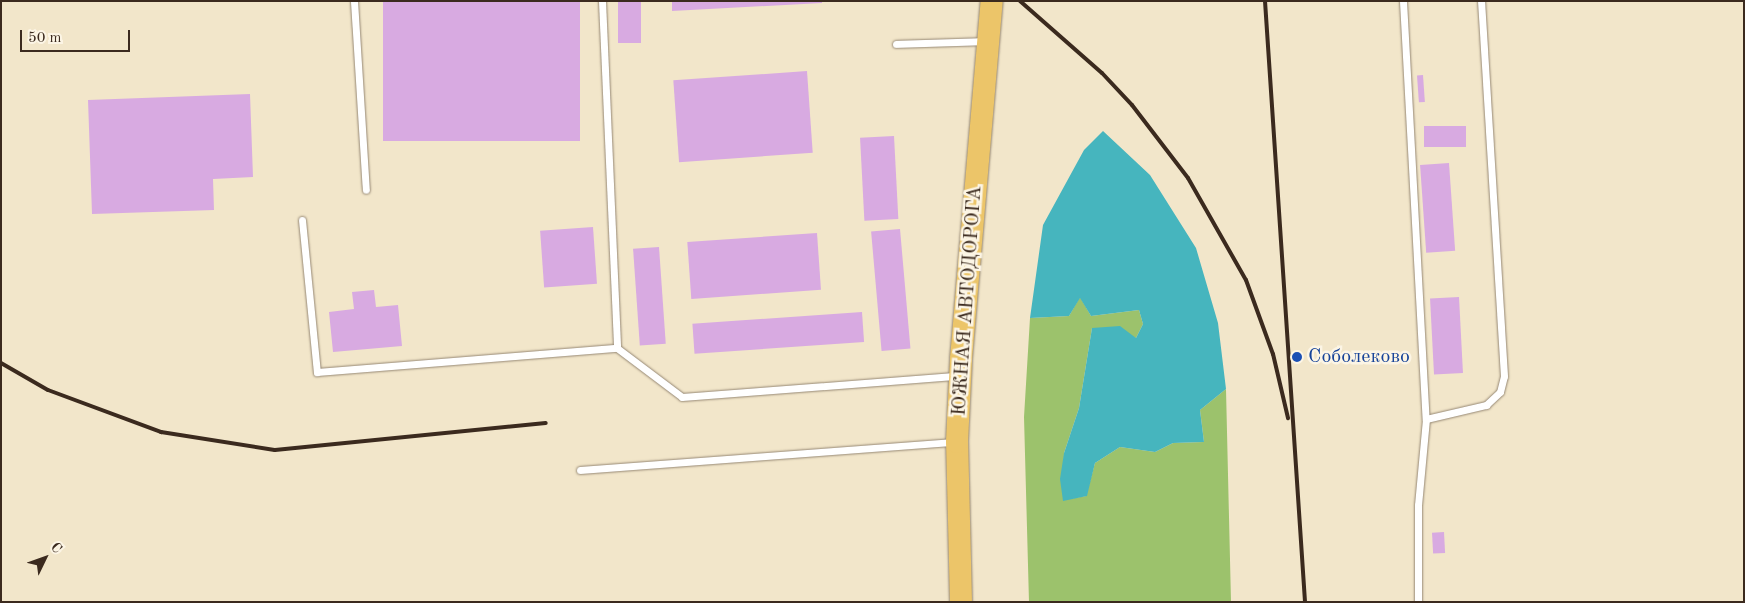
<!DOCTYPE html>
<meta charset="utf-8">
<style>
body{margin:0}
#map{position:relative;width:1745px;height:603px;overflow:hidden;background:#f2e6ca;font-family:"Old Standard TT",serif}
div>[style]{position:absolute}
.green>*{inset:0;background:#9cc26c}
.water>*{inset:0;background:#46b5be}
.building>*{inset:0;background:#d8aae1;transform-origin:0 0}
.roads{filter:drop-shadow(0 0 1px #968874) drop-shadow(0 0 1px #968874)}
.service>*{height:7px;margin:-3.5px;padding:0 3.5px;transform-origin:3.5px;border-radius:3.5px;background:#fff}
.primary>*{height:22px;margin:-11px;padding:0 11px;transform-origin:11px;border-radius:11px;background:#ecc569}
.rail>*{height:4px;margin:-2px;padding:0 2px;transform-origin:2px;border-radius:2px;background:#3b2a1e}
.dots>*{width:14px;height:14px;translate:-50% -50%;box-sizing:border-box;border:2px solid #fcf5e5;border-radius:50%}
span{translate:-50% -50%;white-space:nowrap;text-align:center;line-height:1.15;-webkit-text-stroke:5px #fcf5e5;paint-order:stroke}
.street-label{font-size:20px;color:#3b2a1e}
.transit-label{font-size:20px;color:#164399}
.left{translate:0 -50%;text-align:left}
.frame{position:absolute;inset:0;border:2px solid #3b2a1e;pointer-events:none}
.north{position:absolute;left:20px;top:533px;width:50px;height:50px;-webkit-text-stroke:4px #fcf5e5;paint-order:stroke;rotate:48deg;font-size:14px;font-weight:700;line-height:20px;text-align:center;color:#3b2a1e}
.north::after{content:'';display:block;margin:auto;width:18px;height:22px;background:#3b2a1e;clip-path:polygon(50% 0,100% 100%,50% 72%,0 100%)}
.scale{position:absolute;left:20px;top:30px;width:110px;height:22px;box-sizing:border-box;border:2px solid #3b2a1e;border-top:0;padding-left:6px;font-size:15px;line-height:18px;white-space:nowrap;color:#3b2a1e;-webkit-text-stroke:4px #fcf5e5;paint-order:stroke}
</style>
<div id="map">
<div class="green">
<i style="clip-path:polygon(1080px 297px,1091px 316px,1139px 310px,1143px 324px,1136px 338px,1092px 328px,1079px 408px,1064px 453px,1063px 500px,1086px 496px,1095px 463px,1120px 447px,1155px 452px,1173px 443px,1204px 442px,1200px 410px,1226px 389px,1231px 602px,1029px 602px,1024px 417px,1030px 318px,1069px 316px)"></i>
</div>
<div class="water">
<i style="clip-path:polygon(1103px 131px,1150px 175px,1196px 248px,1218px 323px,1226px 389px,1200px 410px,1204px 442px,1173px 443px,1155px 452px,1120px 447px,1095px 463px,1087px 496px,1063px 501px,1060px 479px,1064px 453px,1079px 408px,1092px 328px,1120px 326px,1136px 338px,1143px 324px,1139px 310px,1091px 316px,1080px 298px,1069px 316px,1030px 318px,1043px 225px,1084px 150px)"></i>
</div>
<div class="building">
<i style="left:383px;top:1px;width:197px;height:140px"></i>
<i style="left:618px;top:1px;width:23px;height:42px"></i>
<i style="clip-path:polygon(672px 1px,822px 1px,822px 3px,672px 11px)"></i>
<i style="left:807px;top:71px;width:82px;height:134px;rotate:86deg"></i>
<i style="left:1423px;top:75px;width:27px;height:6px;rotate:86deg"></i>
<i style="clip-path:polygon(250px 94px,253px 177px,213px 179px,214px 210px,92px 214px,88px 100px)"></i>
<i style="left:1466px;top:126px;width:21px;height:42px;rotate:90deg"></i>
<i style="left:894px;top:136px;width:83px;height:34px;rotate:87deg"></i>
<i style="left:1449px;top:163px;width:88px;height:29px;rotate:86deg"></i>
<i style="left:593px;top:227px;width:57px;height:53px;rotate:86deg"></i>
<i style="left:900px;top:229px;width:120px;height:29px;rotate:85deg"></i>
<i style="left:817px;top:233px;width:57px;height:130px;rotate:86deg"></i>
<i style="left:659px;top:247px;width:97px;height:26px;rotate:86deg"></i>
<i style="clip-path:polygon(374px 290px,376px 307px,398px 305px,402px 346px,333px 352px,329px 312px,354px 309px,352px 292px)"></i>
<i style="left:1459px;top:297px;width:76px;height:29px;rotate:87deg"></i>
<i style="left:862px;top:312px;width:30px;height:170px;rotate:86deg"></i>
<i style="left:1444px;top:532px;width:21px;height:12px;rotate:87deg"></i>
</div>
<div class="roads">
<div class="service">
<i style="left:354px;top:1px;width:189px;rotate:86.4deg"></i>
<i style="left:602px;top:1px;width:347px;rotate:87.5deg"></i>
<i style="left:1403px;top:1px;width:419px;rotate:86.9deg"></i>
<i style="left:1426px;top:419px;width:86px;rotate:95.3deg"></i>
<i style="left:1418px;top:505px;width:97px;rotate:90deg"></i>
<i style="left:896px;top:44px;width:89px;rotate:-1.9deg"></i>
<i style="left:302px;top:220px;width:153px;rotate:84.4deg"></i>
<i style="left:317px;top:372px;width:301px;rotate:-4.6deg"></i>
<i style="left:617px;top:348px;width:81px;rotate:37deg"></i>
<i style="left:682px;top:397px;width:276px;rotate:-4.4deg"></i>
<i style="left:1426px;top:419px;width:62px;rotate:-13.1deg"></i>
<i style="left:1486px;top:405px;width:19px;rotate:-43deg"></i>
<i style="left:1500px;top:392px;width:16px;rotate:-76deg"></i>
<i style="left:1504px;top:376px;width:376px;rotate:-93.5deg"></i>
<i style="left:580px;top:470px;width:375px;rotate:-4.3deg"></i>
</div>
<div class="primary">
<i style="left:961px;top:602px;width:160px;rotate:-91.4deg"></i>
<i style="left:957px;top:442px;width:83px;rotate:-87.2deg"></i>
<i style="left:961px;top:359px;width:359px;rotate:-85.1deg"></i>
</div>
</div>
<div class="rail">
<i style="left:1020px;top:1px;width:109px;rotate:41.3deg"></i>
<i style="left:1102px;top:73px;width:44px;rotate:46.8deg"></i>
<i style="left:1132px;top:105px;width:92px;rotate:52.5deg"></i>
<i style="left:1188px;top:178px;width:117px;rotate:60.4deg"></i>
<i style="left:1246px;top:280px;width:79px;rotate:70deg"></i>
<i style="left:1273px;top:354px;width:66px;rotate:76.8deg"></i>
<i style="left:1265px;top:1px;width:602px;rotate:86.19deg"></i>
<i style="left:1px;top:363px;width:54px;rotate:29.9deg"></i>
<i style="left:48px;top:390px;width:121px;rotate:20.4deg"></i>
<i style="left:161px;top:432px;width:115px;rotate:9deg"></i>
<i style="left:275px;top:450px;width:272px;rotate:-5.7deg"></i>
</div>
<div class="dots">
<i style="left:1297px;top:357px;background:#1a4fb4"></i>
</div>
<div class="street-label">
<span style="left:968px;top:301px;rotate:-86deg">ЮЖНАЯ АВТОДОРОГА</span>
</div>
<div class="transit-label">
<span class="left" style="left:1308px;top:357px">Соболеково</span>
</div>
<div class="frame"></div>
<div class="north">С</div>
<div class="scale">50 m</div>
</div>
